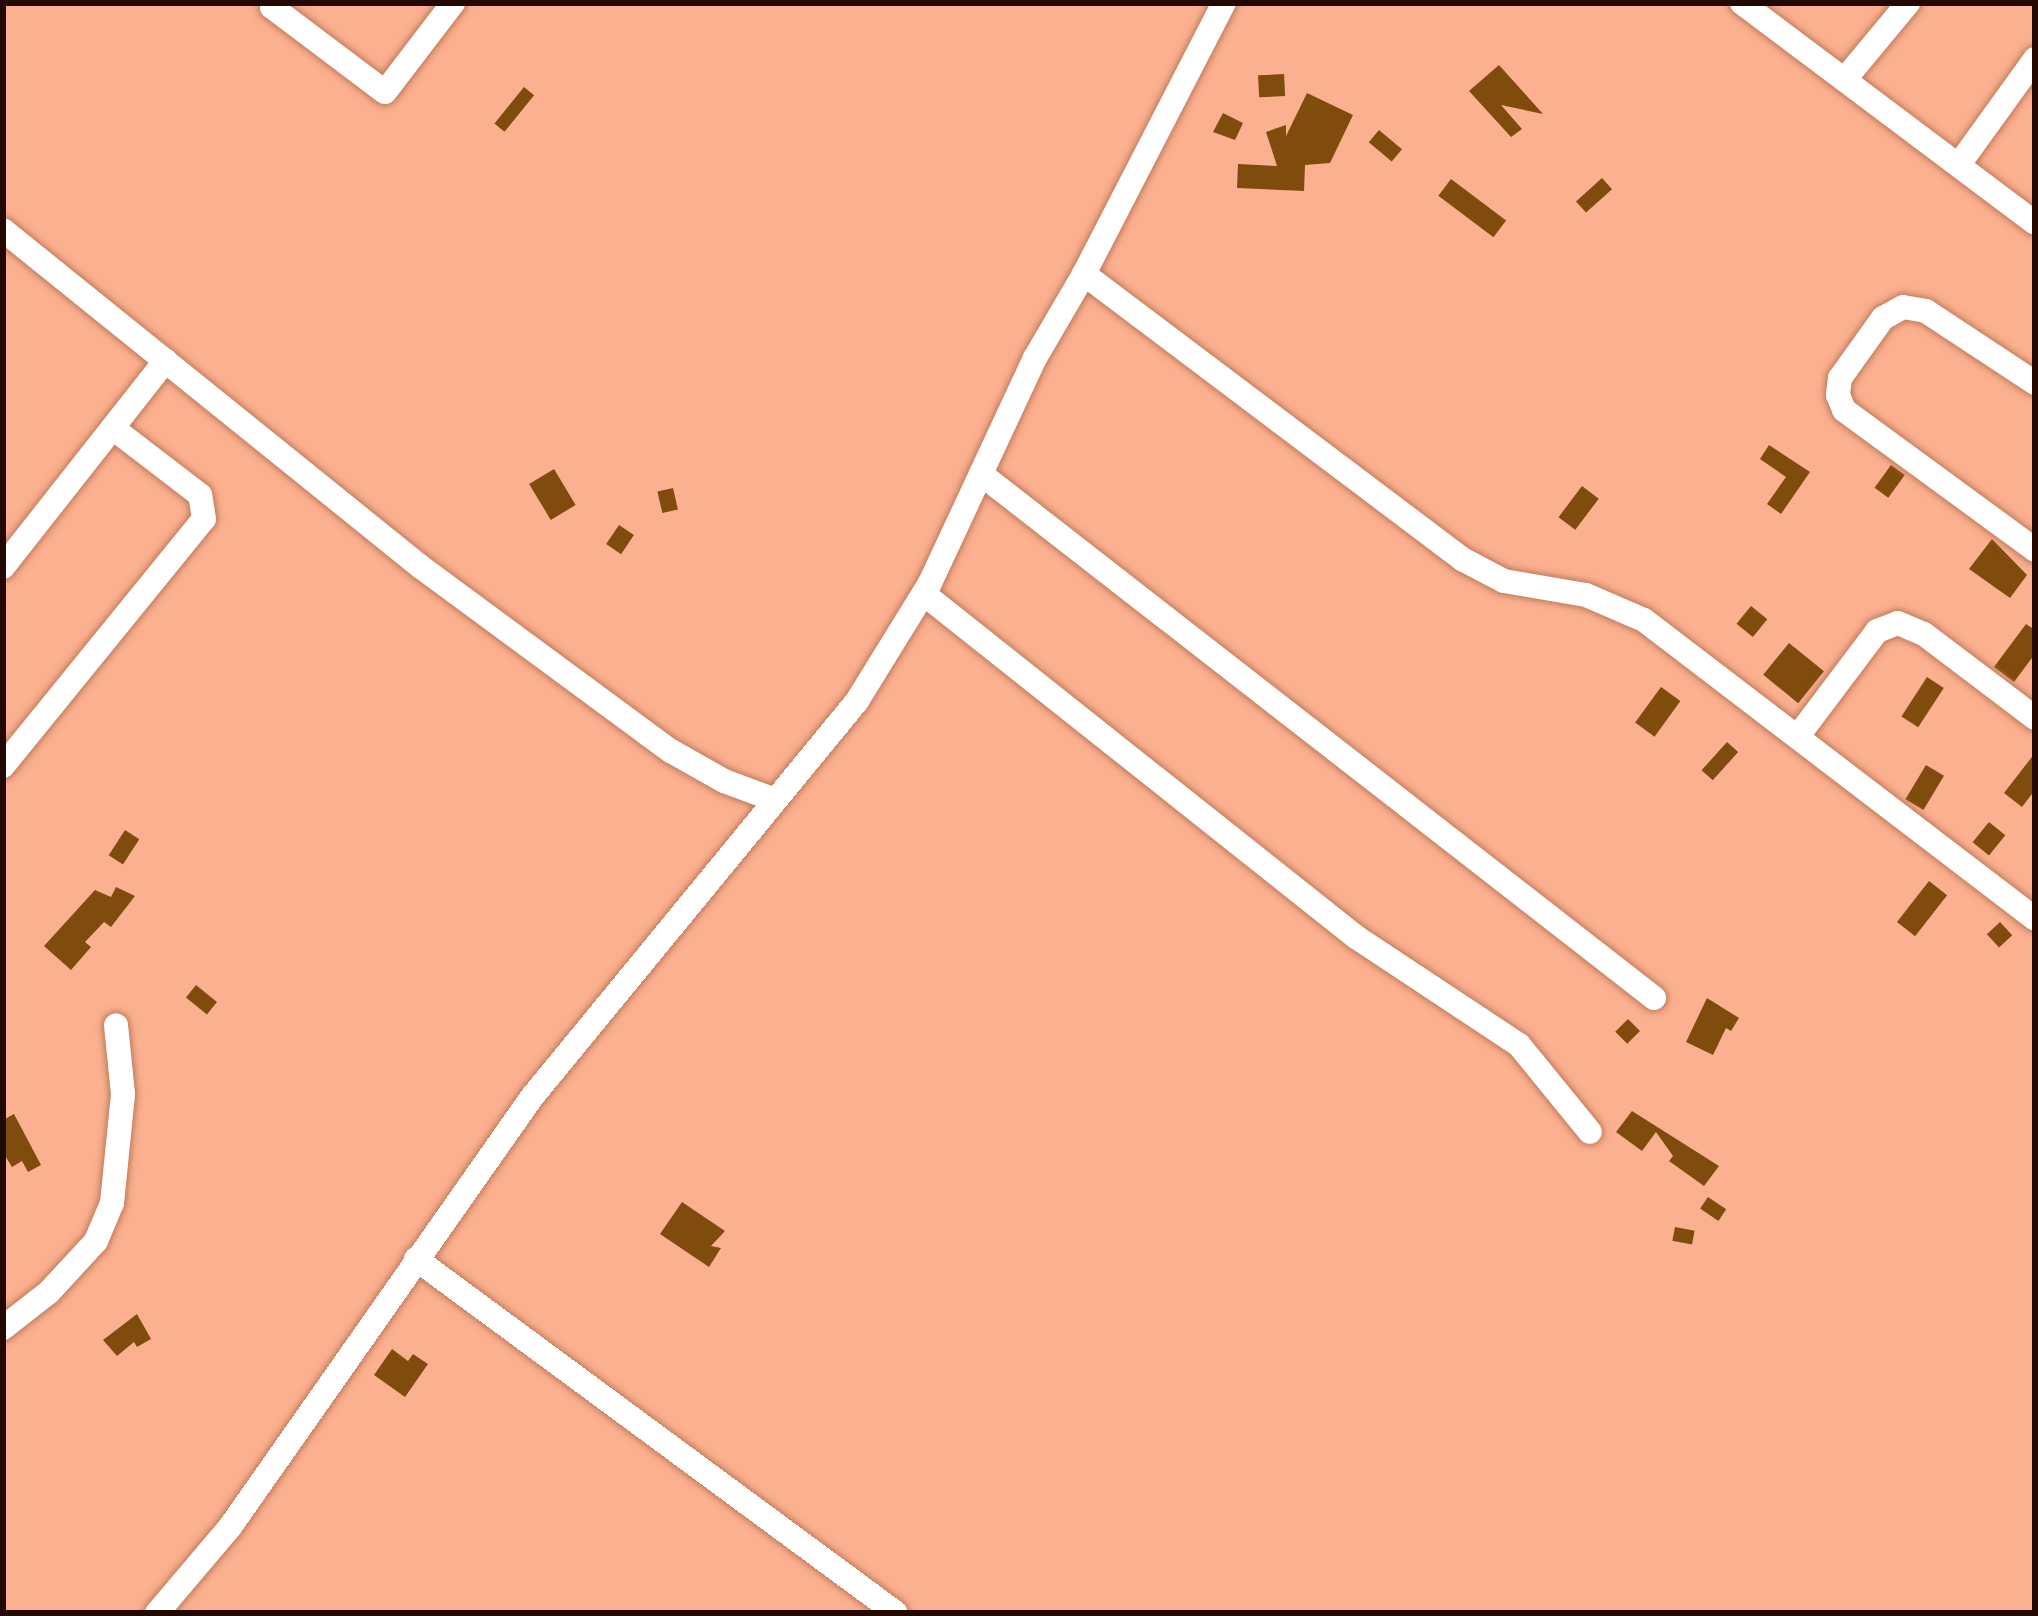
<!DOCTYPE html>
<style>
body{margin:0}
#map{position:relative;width:2038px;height:1616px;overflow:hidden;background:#fbb08f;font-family:Poppins,sans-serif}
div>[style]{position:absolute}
.building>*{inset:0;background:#7f4c0d;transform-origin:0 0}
.roads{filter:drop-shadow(0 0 3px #c17b5b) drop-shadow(0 0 3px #c17b5b)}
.minor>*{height:24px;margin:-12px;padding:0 12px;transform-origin:12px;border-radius:12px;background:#fff}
span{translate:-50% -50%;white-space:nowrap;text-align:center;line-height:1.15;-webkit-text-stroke:12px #fdddd0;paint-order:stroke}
.frame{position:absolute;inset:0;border:6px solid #210800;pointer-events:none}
</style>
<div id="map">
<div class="building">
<i style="clip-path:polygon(1499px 65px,1543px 114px,1501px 105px,1522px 129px,1511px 137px,1469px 91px)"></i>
<i style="left:1284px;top:74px;width:22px;height:26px;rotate:87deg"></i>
<i style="left:524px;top:87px;width:13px;height:47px;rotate:39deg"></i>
<i style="clip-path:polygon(1307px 93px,1353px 115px,1330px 163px,1305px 165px,1304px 191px,1237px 188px,1238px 164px,1277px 166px,1266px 132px,1286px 125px,1286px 136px)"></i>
<i style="clip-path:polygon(1223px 113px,1243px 123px,1235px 140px,1213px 132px)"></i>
<i style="left:1379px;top:130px;width:30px;height:16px;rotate:40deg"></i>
<i style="left:1602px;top:178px;width:15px;height:35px;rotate:48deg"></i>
<i style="left:1451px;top:179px;width:69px;height:21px;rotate:37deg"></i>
<i style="clip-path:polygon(1769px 445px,1810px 472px,1781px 514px,1767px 504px,1786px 477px,1760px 459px)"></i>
<i style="left:1891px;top:465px;width:17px;height:28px;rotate:36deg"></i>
<i style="left:554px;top:469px;width:42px;height:29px;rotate:59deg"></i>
<i style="left:1582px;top:486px;width:21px;height:39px;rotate:37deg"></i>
<i style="left:673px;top:488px;width:22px;height:16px;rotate:77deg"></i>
<i style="left:619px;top:525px;width:18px;height:23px;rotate:34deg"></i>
<i style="clip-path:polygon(1992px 539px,2027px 575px,2010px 598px,1969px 569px)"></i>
<i style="left:1751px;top:606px;width:21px;height:23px;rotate:39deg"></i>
<i style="clip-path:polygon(2026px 624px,2035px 630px,2035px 654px,2014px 682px,1994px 667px)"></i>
<i style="left:1789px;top:643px;width:45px;height:41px;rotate:39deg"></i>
<i style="left:1927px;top:677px;width:20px;height:47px;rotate:33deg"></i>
<i style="left:1661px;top:687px;width:24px;height:44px;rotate:36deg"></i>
<i style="left:1727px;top:742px;width:15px;height:38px;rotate:42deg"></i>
<i style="clip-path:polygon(2035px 753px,2035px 790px,2022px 807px,2004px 793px)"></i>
<i style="left:1926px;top:765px;width:21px;height:40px;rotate:31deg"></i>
<i style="left:1989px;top:822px;width:21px;height:26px;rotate:39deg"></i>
<i style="left:125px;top:830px;width:17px;height:30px;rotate:33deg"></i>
<i style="left:1929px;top:881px;width:23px;height:52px;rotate:38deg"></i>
<i style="clip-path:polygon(116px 887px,135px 896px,111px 927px,104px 922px,85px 942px,91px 947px,71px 970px,44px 946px,95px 890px,111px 897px)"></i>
<i style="left:2000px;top:922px;width:18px;height:18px;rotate:47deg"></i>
<i style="left:196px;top:985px;width:27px;height:16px;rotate:39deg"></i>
<i style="clip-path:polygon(1707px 998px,1739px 1018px,1731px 1031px,1726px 1028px,1713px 1055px,1686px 1042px)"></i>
<i style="left:1628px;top:1019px;width:17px;height:18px;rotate:45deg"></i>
<i style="clip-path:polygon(1632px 1111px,1719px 1166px,1704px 1186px,1669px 1161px,1673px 1156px,1656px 1132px,1642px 1151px,1616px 1132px)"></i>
<i style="clip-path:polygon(14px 1114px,41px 1165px,28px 1172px,22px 1161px,12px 1167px,4px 1154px,3px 1120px)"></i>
<i style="left:1708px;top:1197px;width:22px;height:14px;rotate:34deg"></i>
<i style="clip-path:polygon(682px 1202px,725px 1231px,711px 1246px,721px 1248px,709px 1267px,660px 1234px)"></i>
<i style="left:1675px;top:1227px;width:20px;height:14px;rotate:11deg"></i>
<i style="clip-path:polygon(137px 1314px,151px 1339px,137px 1347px,134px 1342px,117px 1356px,103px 1340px)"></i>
<i style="clip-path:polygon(392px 1349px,408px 1361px,413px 1354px,428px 1364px,405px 1397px,374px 1375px)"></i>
</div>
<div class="roads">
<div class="minor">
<i style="left:275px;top:3px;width:5px;rotate:127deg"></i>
<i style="left:272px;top:7px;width:141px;rotate:37deg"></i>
<i style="left:385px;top:92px;width:112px;rotate:-52.6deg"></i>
<i style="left:1742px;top:3px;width:366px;rotate:36.9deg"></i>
<i style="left:1845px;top:79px;width:99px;rotate:-50.3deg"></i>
<i style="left:1960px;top:163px;width:128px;rotate:-54.2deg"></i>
<i style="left:3px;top:230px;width:537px;rotate:38.88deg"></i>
<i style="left:421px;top:567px;width:310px;rotate:36.4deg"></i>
<i style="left:671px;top:751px;width:61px;rotate:29.5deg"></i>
<i style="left:724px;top:781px;width:54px;rotate:20.4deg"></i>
<i style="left:1084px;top:274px;width:473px;rotate:37deg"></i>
<i style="left:1462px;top:559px;width:47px;rotate:27.6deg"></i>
<i style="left:1504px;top:581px;width:83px;rotate:9.7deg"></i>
<i style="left:1586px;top:595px;width:63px;rotate:23.3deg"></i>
<i style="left:1644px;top:620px;width:492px;rotate:37.4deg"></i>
<i style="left:2035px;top:383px;width:131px;rotate:-146.6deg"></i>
<i style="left:1926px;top:311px;width:23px;rotate:-170deg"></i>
<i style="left:1903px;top:307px;width:23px;rotate:151deg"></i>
<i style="left:1883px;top:318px;width:74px;rotate:125.6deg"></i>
<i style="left:1840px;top:378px;width:17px;rotate:97deg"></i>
<i style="left:1838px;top:395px;width:16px;rotate:68deg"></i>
<i style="left:1844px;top:410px;width:237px;rotate:36.2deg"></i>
<i style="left:981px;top:474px;width:853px;rotate:37.9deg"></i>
<i style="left:3px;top:567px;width:263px;rotate:-51.8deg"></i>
<i style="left:924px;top:594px;width:552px;rotate:38.45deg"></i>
<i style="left:1356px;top:937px;width:196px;rotate:33.5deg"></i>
<i style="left:1519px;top:1045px;width:112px;rotate:50.8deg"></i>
<i style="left:1798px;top:736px;width:131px;rotate:-53deg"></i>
<i style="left:1877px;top:631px;width:22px;rotate:-21deg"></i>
<i style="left:1898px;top:623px;width:28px;rotate:23deg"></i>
<i style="left:1924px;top:634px;width:139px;rotate:37.1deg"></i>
<i style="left:3px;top:766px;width:318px;rotate:-50.9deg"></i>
<i style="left:204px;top:519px;width:24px;rotate:-99deg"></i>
<i style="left:200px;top:495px;width:108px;rotate:-142.5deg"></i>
<i style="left:416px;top:1259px;width:596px;rotate:36.41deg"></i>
<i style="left:3px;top:1328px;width:58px;rotate:-38deg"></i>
<i style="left:49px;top:1292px;width:69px;rotate:-47.3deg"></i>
<i style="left:96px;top:1241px;width:41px;rotate:-67.2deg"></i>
<i style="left:112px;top:1203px;width:110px;rotate:-84.2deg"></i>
<i style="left:123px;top:1094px;width:69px;rotate:-95.8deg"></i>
<i style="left:157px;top:1613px;width:113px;rotate:-49.7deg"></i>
<i style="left:230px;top:1527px;width:525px;rotate:-54.92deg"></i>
<i style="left:532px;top:1097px;width:512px;rotate:-50.62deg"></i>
<i style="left:857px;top:701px;width:139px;rotate:-58.3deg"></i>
<i style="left:930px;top:583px;width:248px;rotate:-65deg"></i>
<i style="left:1035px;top:358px;width:97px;rotate:-59.7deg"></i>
<i style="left:1084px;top:274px;width:305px;rotate:-62.7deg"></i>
</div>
</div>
<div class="frame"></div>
</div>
